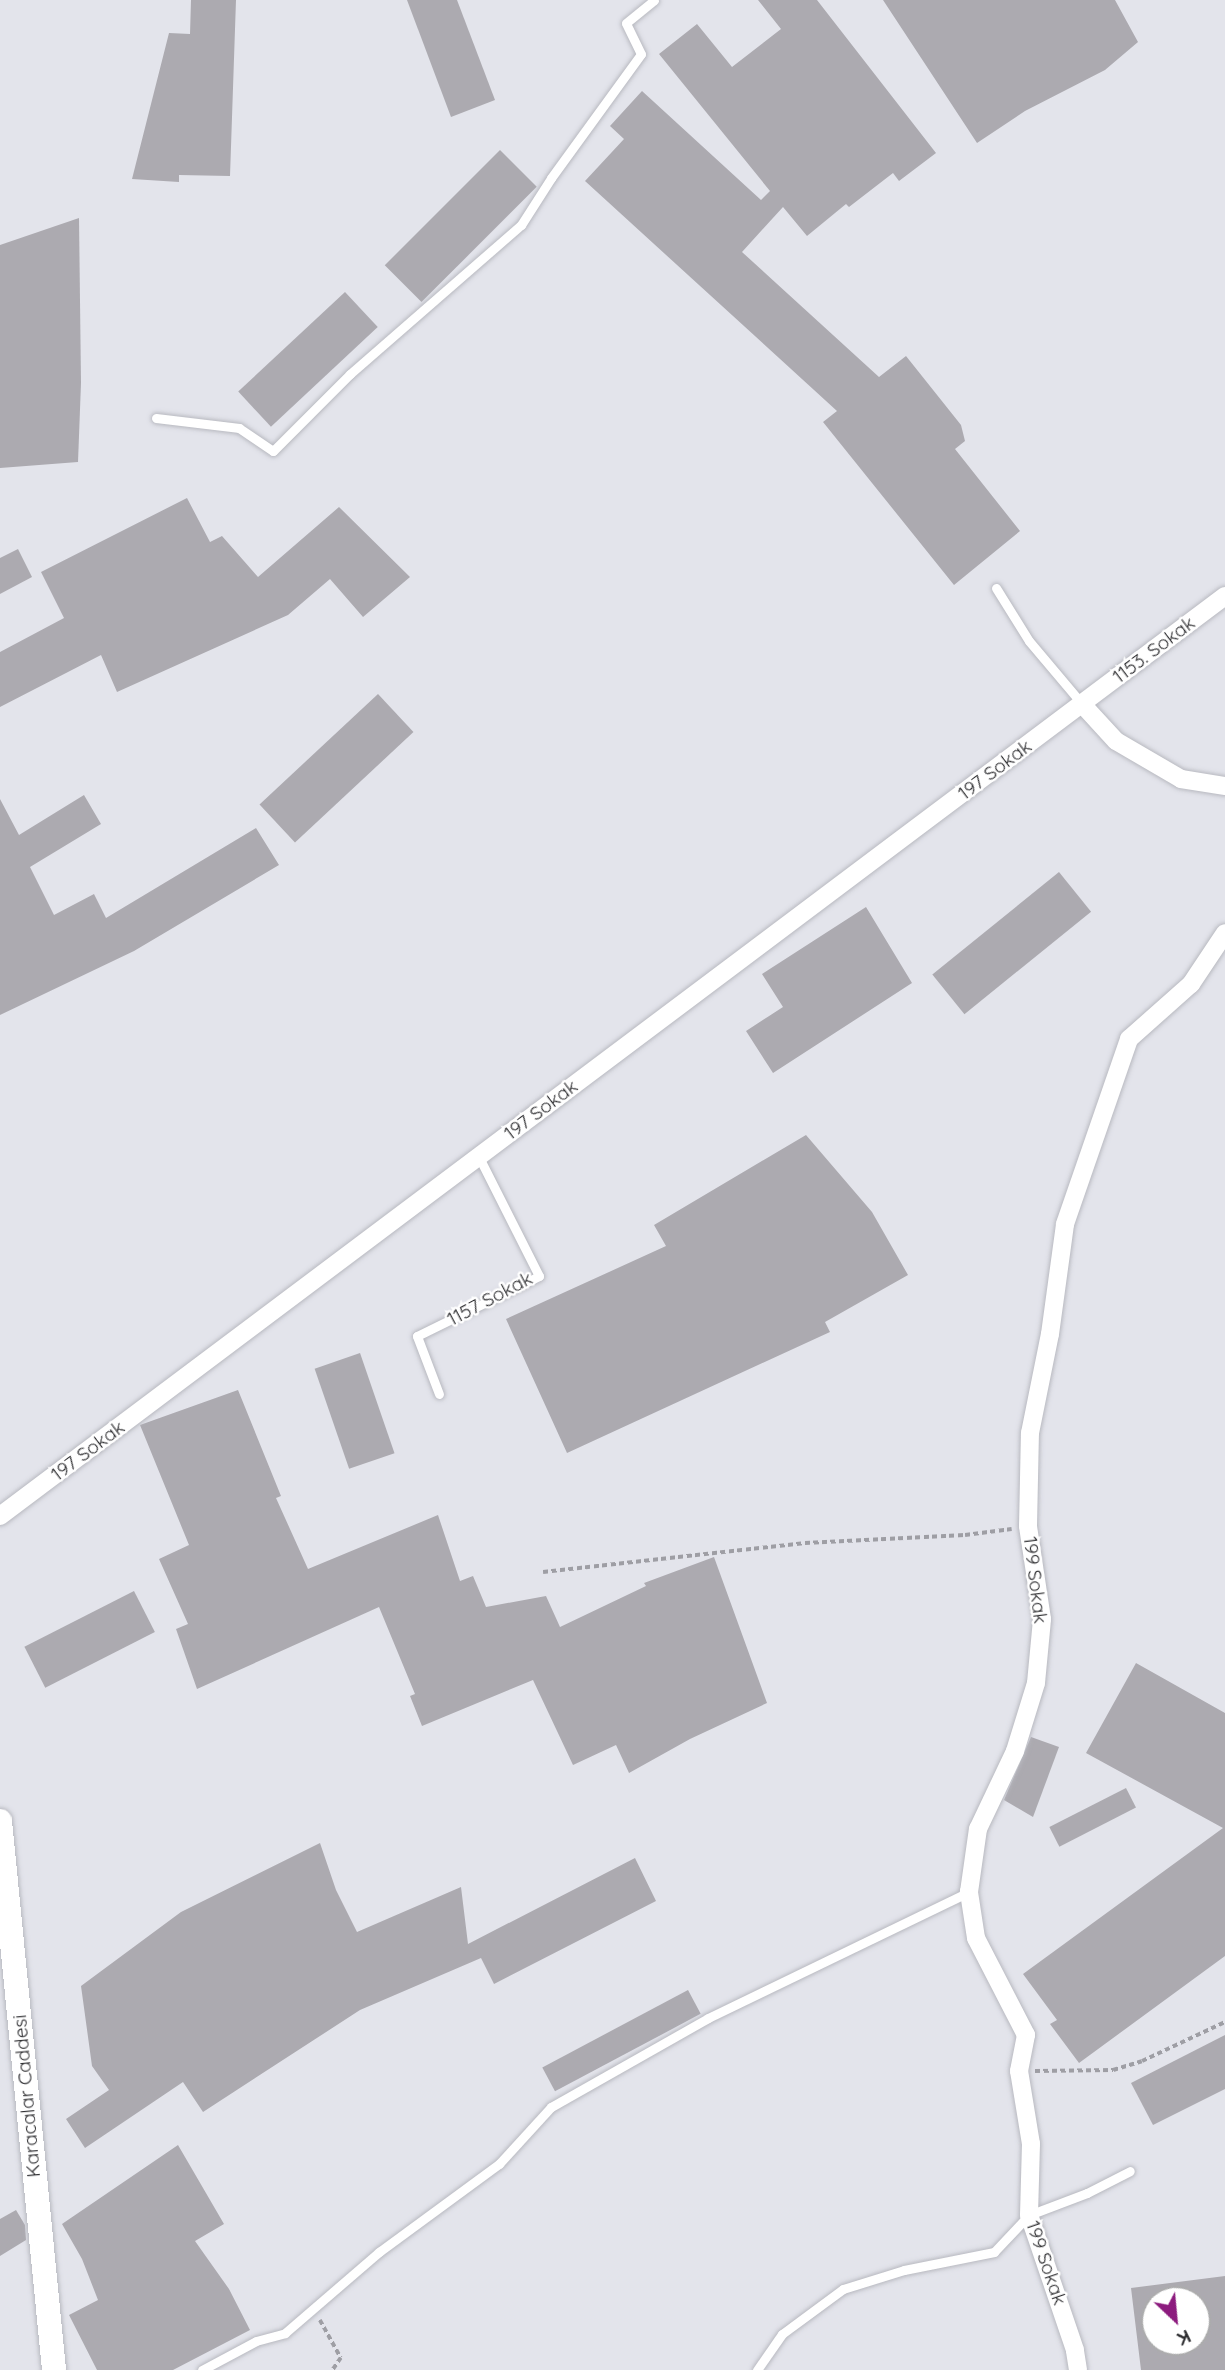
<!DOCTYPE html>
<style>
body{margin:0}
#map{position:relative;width:1225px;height:2370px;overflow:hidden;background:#e3e4eb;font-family:Quicksand,sans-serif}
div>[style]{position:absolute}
.building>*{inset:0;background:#acaab0;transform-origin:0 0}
.path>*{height:3.5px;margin-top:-1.75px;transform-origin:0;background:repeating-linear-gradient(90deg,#9e9ea4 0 5px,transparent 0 8.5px)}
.roads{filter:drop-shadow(0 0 2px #b8b9c0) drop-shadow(0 0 2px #b8b9c0)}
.lane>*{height:9px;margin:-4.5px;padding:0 4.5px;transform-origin:4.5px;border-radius:4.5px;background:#fff}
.street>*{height:18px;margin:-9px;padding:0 9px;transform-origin:9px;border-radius:9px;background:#fff}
.secondary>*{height:24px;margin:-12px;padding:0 12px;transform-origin:12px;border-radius:12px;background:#fff}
span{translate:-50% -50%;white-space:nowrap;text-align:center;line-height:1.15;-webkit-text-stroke:5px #fff;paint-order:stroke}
.street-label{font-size:19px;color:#2c2c2f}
.north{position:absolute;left:1141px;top:2286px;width:70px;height:70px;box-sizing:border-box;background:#fff;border:2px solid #ababac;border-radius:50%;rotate:154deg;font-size:19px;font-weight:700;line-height:28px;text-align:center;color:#2c2c2f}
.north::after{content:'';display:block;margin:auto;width:24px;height:32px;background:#8c1b7e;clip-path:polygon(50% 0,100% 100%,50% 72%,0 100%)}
</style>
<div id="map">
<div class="building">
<i style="clip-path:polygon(191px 0,236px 0,230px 176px,179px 175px,179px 182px,132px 179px,169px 33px,190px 34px)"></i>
<i style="clip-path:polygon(407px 0,457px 0,495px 100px,451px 117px)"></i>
<i style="clip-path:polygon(758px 0,817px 0,936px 153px,899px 181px,893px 173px,849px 207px,846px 204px,807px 236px,783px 207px,742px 252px,879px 377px,906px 356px,961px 425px,965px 441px,955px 449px,1020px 531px,954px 585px,823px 422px,837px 411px,585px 181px,624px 139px,610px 126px,642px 91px,761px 200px,770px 191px,659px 54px,697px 24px,732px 67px,781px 29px)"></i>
<i style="clip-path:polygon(883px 0,1115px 0,1138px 42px,1105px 70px,1025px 111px,977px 143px)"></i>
<i style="left:500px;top:150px;width:52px;height:163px;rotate:45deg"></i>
<i style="clip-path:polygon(79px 218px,81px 383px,78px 462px,0 468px,0 245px)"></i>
<i style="left:345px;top:292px;width:48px;height:146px;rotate:47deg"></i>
<i style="clip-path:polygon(187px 498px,210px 542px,222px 536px,258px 577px,339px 507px,410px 577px,363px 617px,330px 579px,288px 615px,117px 692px,101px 655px,0 707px,0 652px,64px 618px,41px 572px)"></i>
<i style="clip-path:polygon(18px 549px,32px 577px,0 594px,0 558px)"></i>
<i style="left:378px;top:694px;width:52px;height:162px;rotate:47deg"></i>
<i style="clip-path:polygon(84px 795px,101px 824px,30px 867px,54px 915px,94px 894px,106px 918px,256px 828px,279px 865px,134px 951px,0 1015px,0 799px,19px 835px)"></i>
<i style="left:1059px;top:872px;width:51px;height:163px;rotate:51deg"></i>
<i style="clip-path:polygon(866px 907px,912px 983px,773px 1073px,746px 1031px,783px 1007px,762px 974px)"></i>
<i style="clip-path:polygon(806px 1135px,872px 1212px,908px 1275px,825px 1322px,830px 1332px,567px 1453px,506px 1319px,666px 1246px,654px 1225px)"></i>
<i style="left:360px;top:1353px;width:106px;height:48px;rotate:71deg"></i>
<i style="clip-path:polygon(238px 1390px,281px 1496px,276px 1498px,308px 1569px,438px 1515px,460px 1581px,473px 1576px,486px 1607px,546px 1596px,560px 1627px,646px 1586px,644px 1583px,714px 1557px,767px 1703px,690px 1739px,629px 1773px,616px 1745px,573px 1765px,533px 1680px,422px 1726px,410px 1696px,415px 1694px,379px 1607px,197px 1689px,176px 1629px,188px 1624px,159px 1559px,189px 1545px,140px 1425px)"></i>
<i style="left:134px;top:1591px;width:46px;height:123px;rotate:63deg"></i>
<i style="clip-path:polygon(1136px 1663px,1225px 1713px,1225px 1956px,1079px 2063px,1050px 2024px,1057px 2020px,1023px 1974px,1223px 1828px,1086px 1753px)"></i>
<i style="clip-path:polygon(1031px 1737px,1059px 1747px,1033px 1817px,1004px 1800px)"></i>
<i style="left:1126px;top:1788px;width:22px;height:86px;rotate:63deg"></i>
<i style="clip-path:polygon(320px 1843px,336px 1890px,357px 1932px,461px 1887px,468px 1944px,635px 1858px,656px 1901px,494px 1984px,481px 1958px,360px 2010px,203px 2112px,183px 2082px,85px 2148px,66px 2119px,109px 2090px,92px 2066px,81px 1986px,181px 1912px)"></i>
<i style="left:688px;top:1990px;width:27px;height:165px;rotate:62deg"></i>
<i style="clip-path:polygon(1225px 2035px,1225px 2089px,1153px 2125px,1131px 2083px)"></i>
<i style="clip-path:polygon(178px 2145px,224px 2224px,195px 2241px,229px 2289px,250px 2330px,173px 2370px,97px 2370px,69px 2315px,98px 2300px,82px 2259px,62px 2224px)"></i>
<i style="clip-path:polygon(16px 2210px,25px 2225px,26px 2240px,0 2256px,0 2219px)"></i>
<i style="clip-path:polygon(evenodd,1225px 2276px,1225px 2370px,1141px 2370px,1131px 2288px,1225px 2276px,1155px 2300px,1197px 2300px,1197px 2342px,1155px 2342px,1155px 2300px)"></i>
</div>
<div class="path">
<i style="left:543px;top:1572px;width:264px;rotate:-6.3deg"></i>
<i style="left:805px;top:1543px;width:160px;rotate:-2.9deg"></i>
<i style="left:965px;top:1535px;width:47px;rotate:-7.3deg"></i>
<i style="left:1035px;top:2071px;width:78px;rotate:-0.7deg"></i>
<i style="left:1113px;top:2070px;width:30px;rotate:-17deg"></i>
<i style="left:1142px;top:2061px;width:92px;rotate:-25.2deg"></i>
<i style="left:320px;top:2320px;width:43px;rotate:61.1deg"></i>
<i style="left:341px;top:2358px;width:14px;rotate:124deg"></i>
</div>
<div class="roads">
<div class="lane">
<i style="left:156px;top:418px;width:84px;rotate:6.9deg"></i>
<i style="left:239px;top:428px;width:41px;rotate:34.1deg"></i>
<i style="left:273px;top:451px;width:109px;rotate:-45deg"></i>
<i style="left:350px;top:374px;width:227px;rotate:-41.1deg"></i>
<i style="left:521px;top:225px;width:56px;rotate:-57.4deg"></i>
<i style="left:551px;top:178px;width:153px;rotate:-54deg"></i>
<i style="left:641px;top:54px;width:34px;rotate:-116deg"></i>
<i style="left:626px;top:23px;width:36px;rotate:-39deg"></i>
<i style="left:996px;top:588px;width:62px;rotate:58.1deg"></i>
<i style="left:1029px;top:641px;width:82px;rotate:49.9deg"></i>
<i style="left:439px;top:1394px;width:62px;rotate:-110.8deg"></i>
<i style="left:417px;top:1336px;width:136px;rotate:-26.2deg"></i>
<i style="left:539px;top:1276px;width:133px;rotate:-116.8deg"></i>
<i style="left:202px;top:2370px;width:61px;rotate:-28.2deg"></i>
<i style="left:256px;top:2341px;width:30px;rotate:-15deg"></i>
<i style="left:285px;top:2333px;width:124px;rotate:-40.8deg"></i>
<i style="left:379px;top:2252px;width:149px;rotate:-36.3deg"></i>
<i style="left:499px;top:2164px;width:77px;rotate:-47.6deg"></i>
<i style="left:551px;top:2107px;width:180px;rotate:-29.5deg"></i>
<i style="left:708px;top:2018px;width:290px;rotate:-25.8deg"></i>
<i style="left:757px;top:2370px;width:44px;rotate:-55.2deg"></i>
<i style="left:782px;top:2334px;width:76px;rotate:-36.4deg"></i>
<i style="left:843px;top:2289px;width:64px;rotate:-17.3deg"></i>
<i style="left:904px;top:2270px;width:92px;rotate:-11.3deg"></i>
<i style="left:994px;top:2252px;width:51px;rotate:-46.6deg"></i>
<i style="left:1029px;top:2215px;width:62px;rotate:-20.8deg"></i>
<i style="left:1087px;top:2193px;width:48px;rotate:-27.1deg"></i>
</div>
<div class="street">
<i style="left:1082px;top:704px;width:50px;rotate:47.4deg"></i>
<i style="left:1116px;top:741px;width:75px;rotate:30.3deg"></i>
<i style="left:1181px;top:779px;width:45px;rotate:9deg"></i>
<i style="left:0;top:1516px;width:1532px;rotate:-36.91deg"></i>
<i style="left:1078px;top:2370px;width:20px;rotate:-99deg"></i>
<i style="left:1075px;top:2350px;width:143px;rotate:-108.8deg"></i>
<i style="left:1029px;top:2215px;width:71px;rotate:-88.4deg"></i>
<i style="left:1031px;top:2144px;width:74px;rotate:-99.3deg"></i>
<i style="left:1019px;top:2071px;width:37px;rotate:-79deg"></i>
<i style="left:1026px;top:2035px;width:109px;rotate:-117.3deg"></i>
<i style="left:976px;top:1938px;width:47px;rotate:-98.7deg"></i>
<i style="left:969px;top:1892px;width:64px;rotate:-81.9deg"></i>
<i style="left:978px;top:1829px;width:86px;rotate:-64.6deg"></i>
<i style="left:1015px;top:1751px;width:71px;rotate:-72.8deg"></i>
<i style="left:1036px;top:1683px;width:64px;rotate:-84.6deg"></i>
<i style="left:1042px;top:1619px;width:94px;rotate:-98.6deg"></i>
<i style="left:1028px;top:1526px;width:93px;rotate:-88.8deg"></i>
<i style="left:1030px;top:1433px;width:101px;rotate:-78.6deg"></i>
<i style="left:1050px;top:1334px;width:111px;rotate:-82.2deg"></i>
<i style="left:1065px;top:1224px;width:196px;rotate:-70.9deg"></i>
<i style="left:1129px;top:1039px;width:83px;rotate:-41.6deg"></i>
<i style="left:1191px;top:984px;width:61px;rotate:-56.3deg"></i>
</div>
<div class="secondary">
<i style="left:0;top:1821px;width:552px;rotate:84.38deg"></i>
</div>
</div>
<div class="street-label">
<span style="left:1154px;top:650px;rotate:-37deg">1153. Sokak</span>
<span style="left:995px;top:770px;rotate:-37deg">197 Sokak</span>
<span style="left:541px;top:1110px;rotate:-37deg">197 Sokak</span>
<span style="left:490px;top:1299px;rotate:-28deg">1157 Sokak</span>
<span style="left:88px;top:1451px;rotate:-37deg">197 Sokak</span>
<span style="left:1035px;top:1580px;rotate:83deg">199 Sokak</span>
<span style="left:27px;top:2096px;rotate:-95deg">Karacalar Caddesi</span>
<span style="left:1046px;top:2263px;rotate:71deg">199 Sokak</span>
</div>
<div class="north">K</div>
</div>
